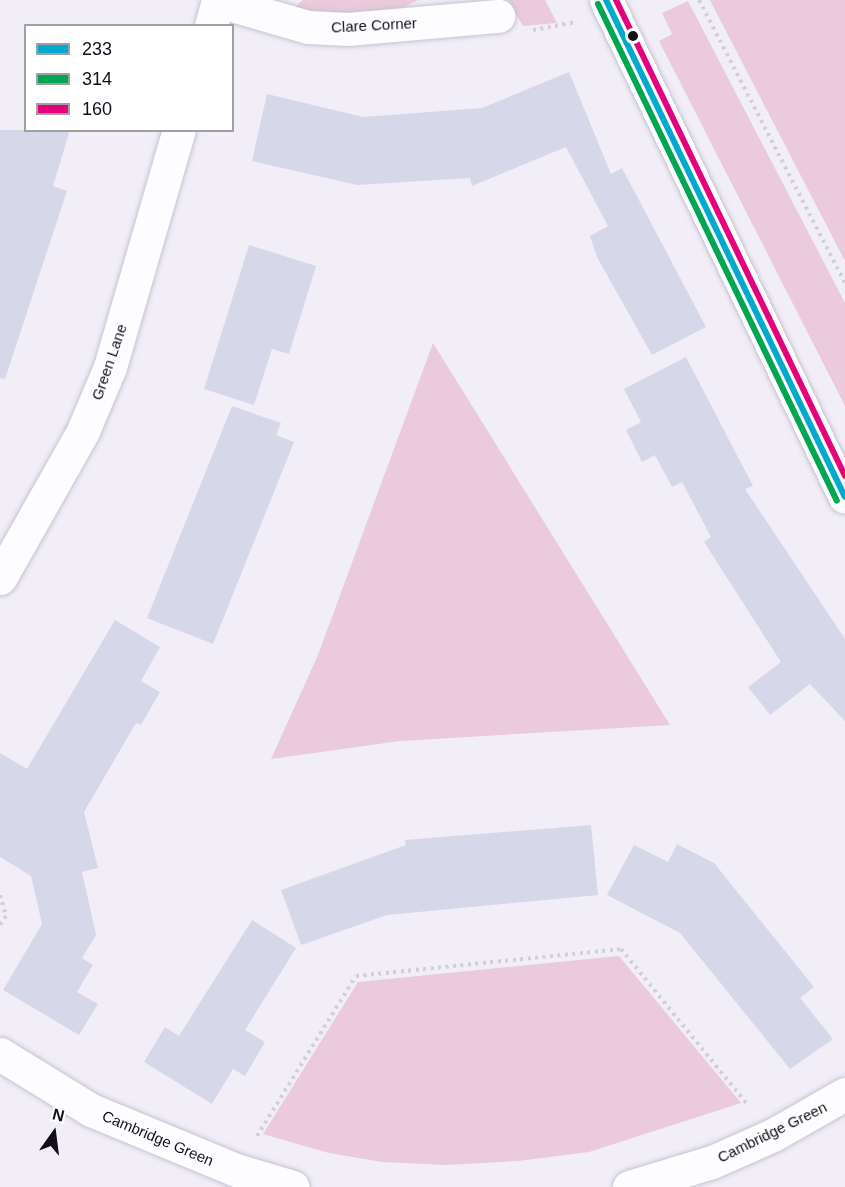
<!DOCTYPE html>
<style>
body{margin:0}
#map{position:relative;width:845px;height:1187px;overflow:hidden;background:#f1eef8;font-family:Helvetica,sans-serif}
div>[style]{position:absolute}
.green>*{inset:0;background:#eacadb}
.building>*{inset:0;background:#d6d7e9}
.path>*{height:4px;margin-top:-2px;transform-origin:0;background:repeating-linear-gradient(90deg,#d2d0d3 0 3px,transparent 0 7.5px)}
.roads{filter:drop-shadow(0 0 2px #c7c4ce) drop-shadow(0 0 2px #c7c4ce)}
.minor>*{height:33px;margin:-16.5px;padding:0 16.5px;transform-origin:16.5px;border-radius:16.5px;background:#fdfcfe}
.secondary>*{height:33px;margin:-16.5px;padding:0 16.5px;transform-origin:16.5px;border-radius:16.5px;background:#fdfcfe}
.primary>*{height:33px;margin:-16.5px;padding:0 16.5px;transform-origin:16.5px;border-radius:16.5px;background:#fdfcfe}
.bus-1>*{height:6px;margin:-3px;padding:0 3px;transform-origin:3px;border-radius:3px;background:#00a9ce}
.bus-2>*{height:6px;margin:-3px;padding:0 3px;transform-origin:3px;border-radius:3px;background:#00a651}
.bus-3>*{height:6px;margin:-3px;padding:0 3px;transform-origin:3px;border-radius:3px;background:#e5007d}
.dots>*{width:16px;height:16px;translate:-50% -50%;box-sizing:border-box;border:3px solid #fff;border-radius:50%}
span{translate:-50% -50%;white-space:nowrap;text-align:center;line-height:1.15;-webkit-text-stroke:4.5px #fff;paint-order:stroke}
.street-label{font-size:15px;color:#130f1a}
.legend{position:absolute;left:24px;top:24px;width:210px;height:108px;box-sizing:border-box;background:#fff;border:2px solid #a19fa3;margin:0;padding:8px 10px;list-style:none;font-size:18px;color:#130f1a}
.legend li{display:flex;align-items:center;gap:12px;height:30px}
.legend b{width:30px;border:2px solid #a19fa3}
.north{position:absolute;left:24px;top:1103px;width:60px;height:60px;-webkit-text-stroke:4px #fff;paint-order:stroke;rotate:14deg;font-size:16px;font-weight:700;line-height:24px;text-align:center;color:#130f1a}
.north::after{content:'';display:block;margin:auto;width:21px;height:27px;background:#130f1a;clip-path:polygon(50% 0,100% 100%,50% 72%,0 100%)}
</style>
<div id="map">
<div class="green">
<i style="clip-path:polygon(303px 0,418px 0,390px 14px,313px 14px,293px 9px)"></i>
<i style="clip-path:polygon(508px 0,545px 0,557px 23px,523px 26px)"></i>
<i style="clip-path:polygon(710px 0,845px 0,845px 261px,715px 10px)"></i>
<i style="clip-path:polygon(688px 1px,845px 303px,845px 406px,659px 41px,672px 34px,662px 13px)"></i>
<i style="clip-path:polygon(433px 343px,670px 725px,400px 741px,271px 759px,318px 655px)"></i>
<i style="clip-path:polygon(619px 956px,741px 1103px,589px 1152px,518px 1161px,446px 1165px,382px 1162px,329px 1153px,263px 1134px,358px 982px)"></i>
</div>
<div class="building">
<i style="clip-path:polygon(569px 72px,611px 174px,622px 168px,706px 327px,652px 355px,597px 257px,590px 236px,608px 226px,566px 147px,472px 186px,470px 178px,357px 185px,252px 161px,267px 94px,363px 117px,482px 108px)"></i>
<i style="clip-path:polygon(0 130px,70px 130px,53px 186px,67px 191px,5px 379px,0 378px)"></i>
<i style="clip-path:polygon(249px 245px,316px 266px,289px 354px,272px 349px,254px 405px,204px 389px)"></i>
<i style="clip-path:polygon(686px 357px,753px 486px,745px 489px,845px 639px,845px 721px,810px 684px,770px 715px,748px 687px,781px 662px,704px 542px,711px 537px,682px 482px,672px 487px,655px 455px,642px 462px,626px 430px,641px 422px,624px 389px)"></i>
<i style="clip-path:polygon(232px 406px,281px 423px,276px 435px,294px 442px,213px 644px,147px 618px)"></i>
<i style="clip-path:polygon(115px 620px,160px 647px,141px 681px,160px 692px,141px 725px,136px 723px,84px 812px,98px 868px,82px 872px,96px 935px,82px 958px,93px 965px,77px 992px,98px 1004px,79px 1035px,3px 990px,42px 924px,31px 876px,0 857px,0 753px,27px 769px)"></i>
<i style="clip-path:polygon(591px 825px,598px 895px,387px 915px,301px 945px,281px 890px,406px 845px,405px 840px)"></i>
<i style="clip-path:polygon(677px 844px,714px 863px,814px 987px,800px 998px,833px 1039px,790px 1069px,680px 933px,607px 895px,634px 845px,668px 862px)"></i>
<i style="clip-path:polygon(252px 920px,296px 948px,245px 1030px,265px 1042px,245px 1076px,233px 1069px,212px 1104px,144px 1062px,165px 1027px,179px 1036px)"></i>
</div>
<div class="path">
<i style="left:699px;top:0;width:318px;rotate:62.7deg"></i>
<i style="left:533px;top:30px;width:44px;rotate:-10.5deg"></i>
<i style="left:0;top:895px;width:22px;rotate:74deg"></i>
<i style="left:6px;top:916px;width:11px;rotate:124deg"></i>
<i style="left:257px;top:1136px;width:188px;rotate:-58.3deg"></i>
<i style="left:356px;top:976px;width:266px;rotate:-5.8deg"></i>
<i style="left:621px;top:949px;width:200px;rotate:50.9deg"></i>
</div>
<div class="roads">
<div class="minor">
<i style="left:218px;top:1px;width:94px;rotate:16.1deg"></i>
<i style="left:308px;top:27px;width:40px;rotate:2.9deg"></i>
<i style="left:348px;top:29px;width:151px;rotate:-5deg"></i>
<i style="left:0;top:1054px;width:107px;rotate:31.6deg"></i>
<i style="left:91px;top:1110px;width:157px;rotate:22.5deg"></i>
<i style="left:236px;top:1170px;width:59px;rotate:16.6deg"></i>
<i style="left:629px;top:1187px;width:87px;rotate:-16.8deg"></i>
<i style="left:712px;top:1162px;width:67px;rotate:-23.9deg"></i>
<i style="left:773px;top:1135px;width:83px;rotate:-29.7deg"></i>
</div>
<div class="secondary">
<i style="left:211px;top:26px;width:27px;rotate:-75deg"></i>
<i style="left:0;top:578px;width:169px;rotate:-60.5deg"></i>
<i style="left:83px;top:431px;width:69px;rotate:-67.1deg"></i>
<i style="left:110px;top:367px;width:247px;rotate:-73.8deg"></i>
</div>
<div class="primary">
<i style="left:606px;top:0;width:551px;rotate:64.32deg"></i>
</div>
</div>
<div class="bus-1">
<i style="left:606px;top:0;width:551px;rotate:64.32deg"></i>
</div>
<div class="bus-2">
<i style="left:598px;top:4px;width:551px;rotate:64.32deg"></i>
</div>
<div class="bus-3">
<i style="left:616px;top:0;width:528px;rotate:64.31deg"></i>
</div>
<div class="dots">
<i style="left:633px;top:36px;background:#130f1a"></i>
</div>
<div class="street-label">
<span style="left:374px;top:25px;rotate:-3deg">Clare Corner</span>
<span style="left:109px;top:362px;rotate:-71deg">Green Lane</span>
<span style="left:772px;top:1132px;rotate:-26deg">Cambridge Green</span>
<span style="left:158px;top:1138px;rotate:23deg">Cambridge Green</span>
</div>
<ul class="legend">
<li><b style="height:8px;background:#00a9ce"></b>233</li>
<li><b style="height:8px;background:#00a651"></b>314</li>
<li><b style="height:8px;background:#e5007d"></b>160</li>
</ul>
<div class="north">N</div>
</div>
